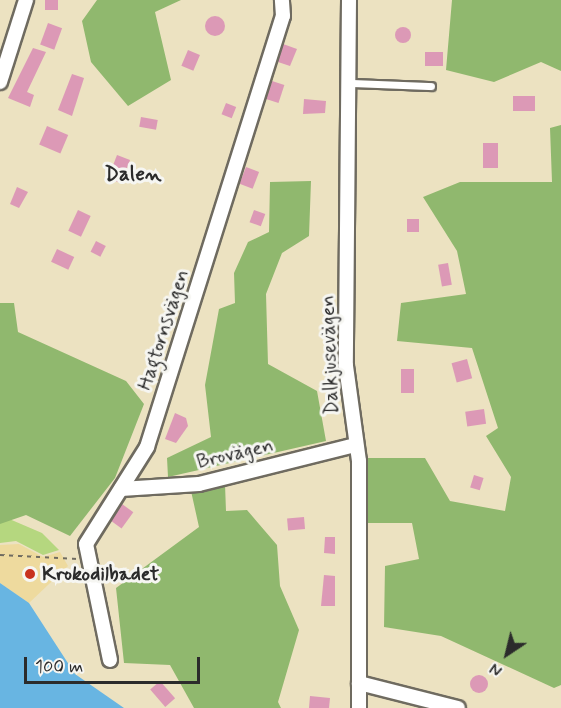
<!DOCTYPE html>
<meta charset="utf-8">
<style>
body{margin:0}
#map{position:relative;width:561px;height:708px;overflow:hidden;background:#ece2c1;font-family:Mynerve,sans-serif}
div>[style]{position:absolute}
.green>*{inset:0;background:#b5d77f}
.forest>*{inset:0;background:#90b86e}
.sand>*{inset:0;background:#eeda9e}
.water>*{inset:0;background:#68b5e2}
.building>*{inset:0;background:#dc99b6;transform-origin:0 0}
.round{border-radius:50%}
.path>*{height:2px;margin-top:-1px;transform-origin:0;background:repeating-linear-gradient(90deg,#6f6b60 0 4.5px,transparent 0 9px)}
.roads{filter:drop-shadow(2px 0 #6f6b60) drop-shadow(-2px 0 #6f6b60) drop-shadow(0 2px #6f6b60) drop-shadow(0 -2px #6f6b60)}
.service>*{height:7px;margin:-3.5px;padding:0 3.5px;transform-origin:3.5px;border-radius:3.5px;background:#fff}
.minor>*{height:14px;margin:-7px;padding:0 7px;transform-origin:7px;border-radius:7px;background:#fff}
.dots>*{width:16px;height:16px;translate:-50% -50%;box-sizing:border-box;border:3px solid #f6f6f2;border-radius:50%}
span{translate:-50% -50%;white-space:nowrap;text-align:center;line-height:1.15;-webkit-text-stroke:6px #f6f6f2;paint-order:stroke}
.street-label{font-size:20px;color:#2b2b2b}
.poi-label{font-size:20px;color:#2b2b2b;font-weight:700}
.left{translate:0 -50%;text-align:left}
.neighbourhood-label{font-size:21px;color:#2b2b2b;font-weight:700}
.north{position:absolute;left:477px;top:624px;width:60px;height:60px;-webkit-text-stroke:4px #f6f6f2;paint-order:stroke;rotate:215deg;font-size:16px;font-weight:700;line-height:24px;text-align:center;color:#2b2b2b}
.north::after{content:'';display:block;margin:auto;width:21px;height:27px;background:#2b2b2b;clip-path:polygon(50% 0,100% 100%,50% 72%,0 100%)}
.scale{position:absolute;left:24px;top:657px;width:176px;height:27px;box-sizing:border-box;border:3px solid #2b2b2b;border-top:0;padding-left:8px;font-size:18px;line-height:21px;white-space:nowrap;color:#2b2b2b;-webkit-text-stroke:4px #f6f6f2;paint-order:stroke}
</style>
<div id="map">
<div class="green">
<i style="clip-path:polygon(0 515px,42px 533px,59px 550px,43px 555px,16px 541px,0 543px)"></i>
</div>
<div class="forest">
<i style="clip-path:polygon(97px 0,181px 0,155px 12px,171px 80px,128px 106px,91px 62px,82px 21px)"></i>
<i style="clip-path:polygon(452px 0,561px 0,561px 71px,541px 62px,494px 82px,446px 70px)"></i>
<i style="clip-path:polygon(561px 125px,561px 685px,554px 688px,441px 636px,384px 627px,385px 566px,419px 559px,412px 523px,368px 523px,365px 458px,425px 458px,450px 501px,505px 511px,511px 477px,486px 436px,498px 428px,472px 348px,397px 341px,401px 303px,466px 294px,457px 251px,423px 197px,460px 182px,552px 182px,550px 128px)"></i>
<i style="clip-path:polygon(311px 181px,309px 236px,282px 253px,266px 294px,268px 364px,317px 391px,326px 441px,168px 477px,167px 458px,211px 437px,205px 385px,219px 309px,235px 303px,234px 273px,248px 242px,269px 232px,270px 182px)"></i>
<i style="clip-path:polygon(0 303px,14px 303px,18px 332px,126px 381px,144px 404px,115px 478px,70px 536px,26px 515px,0 524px)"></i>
<i style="clip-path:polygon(225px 484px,226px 511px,247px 510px,277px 545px,280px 586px,299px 630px,278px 702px,281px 708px,194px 708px,170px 665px,124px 663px,116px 588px,199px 527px,191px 491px)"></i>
</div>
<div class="sand">
<i style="clip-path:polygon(19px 544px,43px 557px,60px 552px,68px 566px,29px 603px,0 583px,0 545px)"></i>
</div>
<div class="water">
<i style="clip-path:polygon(0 583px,29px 603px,75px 674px,124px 708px,0 708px)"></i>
</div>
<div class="building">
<i style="left:45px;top:0;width:13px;height:10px"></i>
<i class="round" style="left:205px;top:16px;width:20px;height:20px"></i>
<i style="left:48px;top:23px;width:15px;height:23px;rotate:20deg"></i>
<i class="round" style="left:395px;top:27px;width:16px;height:16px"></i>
<i style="clip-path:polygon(283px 44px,297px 49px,290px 66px,278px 62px)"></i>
<i style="clip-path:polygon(33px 48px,46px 52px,27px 92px,34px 95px,30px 107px,8px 98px)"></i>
<i style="left:188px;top:50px;width:13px;height:17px;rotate:23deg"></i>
<i style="left:425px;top:52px;width:18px;height:14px"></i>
<i style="clip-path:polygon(72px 74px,84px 78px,72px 116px,58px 110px)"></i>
<i style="left:272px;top:81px;width:13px;height:19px;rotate:18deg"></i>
<i style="left:513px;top:96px;width:22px;height:15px"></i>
<i style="clip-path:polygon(304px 99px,326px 101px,325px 113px,303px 114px)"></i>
<i style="left:226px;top:103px;width:11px;height:12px;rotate:22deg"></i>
<i style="left:141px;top:117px;width:17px;height:10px;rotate:10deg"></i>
<i style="left:47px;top:126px;width:23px;height:20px;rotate:23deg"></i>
<i style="left:483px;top:143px;width:15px;height:25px"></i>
<i style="left:117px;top:155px;width:14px;height:25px;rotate:21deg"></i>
<i style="left:246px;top:167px;width:14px;height:18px;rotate:21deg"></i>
<i style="clip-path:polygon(17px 187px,28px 192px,19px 208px,10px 204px)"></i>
<i style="left:78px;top:210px;width:14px;height:23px;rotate:25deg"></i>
<i style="left:254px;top:210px;width:12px;height:13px;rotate:20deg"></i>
<i style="left:407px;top:219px;width:12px;height:13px"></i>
<i style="left:96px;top:241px;width:11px;height:12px;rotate:27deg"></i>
<i style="left:57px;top:249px;width:19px;height:14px;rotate:25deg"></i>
<i style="left:448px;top:263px;width:22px;height:10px;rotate:80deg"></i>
<i style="left:467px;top:359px;width:20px;height:16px;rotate:75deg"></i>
<i style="left:401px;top:369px;width:13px;height:24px"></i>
<i style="left:484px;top:409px;width:15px;height:19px;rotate:82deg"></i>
<i style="clip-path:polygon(175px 413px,186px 418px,188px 426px,176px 443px,165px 439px)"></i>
<i style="left:474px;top:475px;width:10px;height:13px;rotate:17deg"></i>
<i style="left:122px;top:504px;width:14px;height:20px;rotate:36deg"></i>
<i style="left:304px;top:517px;width:12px;height:17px;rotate:85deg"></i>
<i style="clip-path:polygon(325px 537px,335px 537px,335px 554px,324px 553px)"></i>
<i style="clip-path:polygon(324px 575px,335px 576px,335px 606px,321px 606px)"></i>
<i class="round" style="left:470px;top:675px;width:18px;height:18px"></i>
<i style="left:160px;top:681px;width:23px;height:13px;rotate:49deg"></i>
<i style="clip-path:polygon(310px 696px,330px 698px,329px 708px,309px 708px)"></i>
</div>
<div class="path">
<i style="left:0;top:555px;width:78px;rotate:2.9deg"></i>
</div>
<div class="roads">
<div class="service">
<i style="left:349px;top:83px;width:82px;rotate:2.1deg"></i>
</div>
<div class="minor">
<i style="left:349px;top:0;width:366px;rotate:90.5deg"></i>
<i style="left:346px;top:366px;width:96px;rotate:82.2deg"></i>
<i style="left:359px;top:461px;width:247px;rotate:90deg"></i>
<i style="left:0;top:82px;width:86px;rotate:-72.4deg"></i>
<i style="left:121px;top:489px;width:78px;rotate:-3.7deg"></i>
<i style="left:199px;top:484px;width:162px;rotate:-14deg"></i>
<i style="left:110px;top:660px;width:118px;rotate:-101.7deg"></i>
<i style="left:86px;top:544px;width:115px;rotate:-57.8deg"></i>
<i style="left:147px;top:447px;width:452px;rotate:-72.5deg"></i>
<i style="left:283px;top:16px;width:16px;rotate:-94deg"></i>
<i style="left:359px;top:683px;width:102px;rotate:14.2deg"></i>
</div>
</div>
<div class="dots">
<i style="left:30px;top:574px;background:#c8321e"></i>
</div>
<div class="street-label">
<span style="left:164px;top:330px;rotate:-72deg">Hagtornsvägen</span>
<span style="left:330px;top:355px;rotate:-92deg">Dalkjusevägen</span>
<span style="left:235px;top:454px;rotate:-13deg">Brovägen</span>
</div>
<div class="poi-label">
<span class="left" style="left:42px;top:574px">Krokodilbadet</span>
</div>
<div class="neighbourhood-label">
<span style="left:133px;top:174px">Dalen</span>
</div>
<div class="north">N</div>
<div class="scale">100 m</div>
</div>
